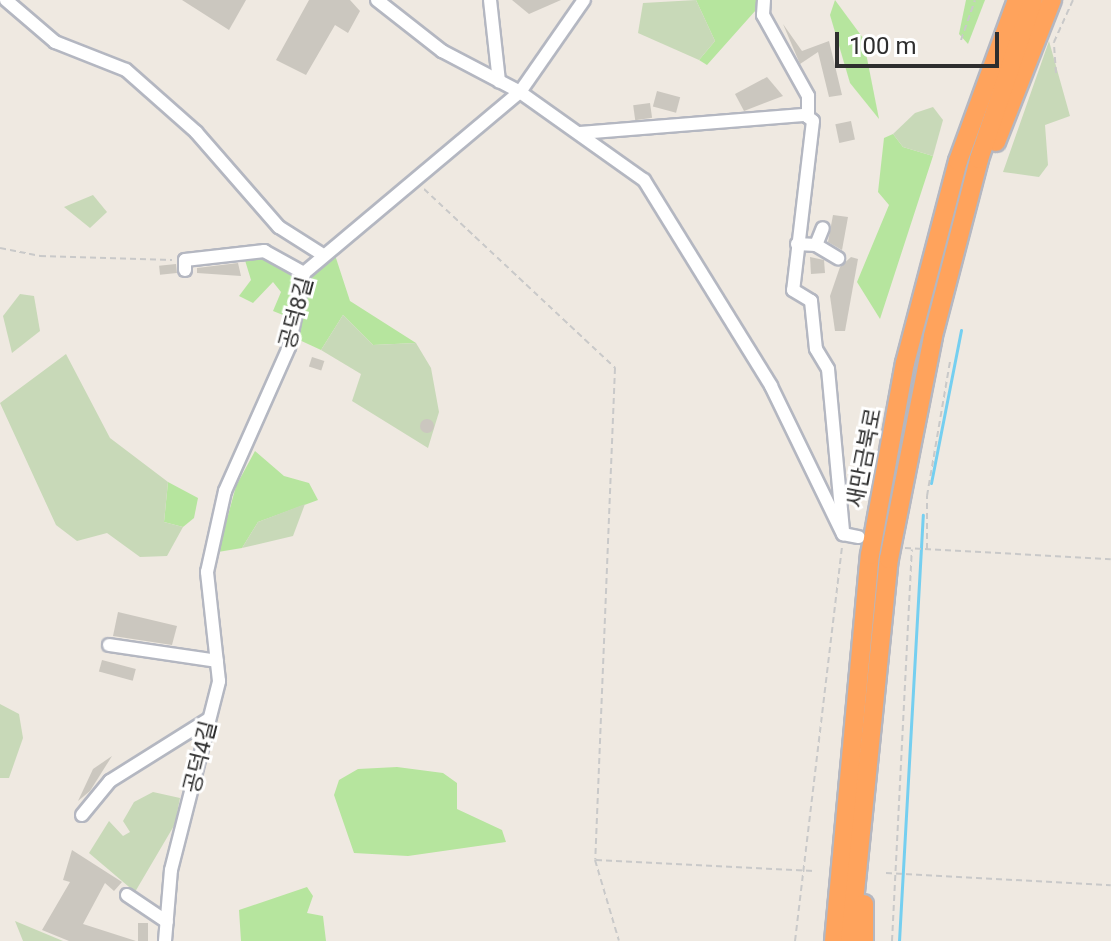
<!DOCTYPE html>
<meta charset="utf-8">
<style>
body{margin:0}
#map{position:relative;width:1111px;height:941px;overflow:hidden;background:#efe9e1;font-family:Roboto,"Noto Sans KR",sans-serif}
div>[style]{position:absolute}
.green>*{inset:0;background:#b6e59e}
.cemetery>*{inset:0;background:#c8d9b8}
.stream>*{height:3px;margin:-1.5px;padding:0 1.5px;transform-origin:1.5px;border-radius:1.5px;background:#75cff0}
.building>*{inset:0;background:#cbc7bf;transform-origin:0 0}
.round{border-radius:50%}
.path>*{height:2px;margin-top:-1px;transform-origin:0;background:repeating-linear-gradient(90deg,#c9c9c9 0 6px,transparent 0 10px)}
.roads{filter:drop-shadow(2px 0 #b4b7c1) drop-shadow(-2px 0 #b4b7c1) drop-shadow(0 2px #b4b7c1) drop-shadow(0 -2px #b4b7c1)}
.minor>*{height:12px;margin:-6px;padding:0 6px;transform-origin:6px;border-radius:6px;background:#fff}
.highway>*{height:18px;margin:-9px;padding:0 9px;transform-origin:9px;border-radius:9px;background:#ffa35c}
span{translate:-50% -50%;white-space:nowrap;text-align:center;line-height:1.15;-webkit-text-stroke:6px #fff;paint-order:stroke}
.street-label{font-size:22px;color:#2e2e2e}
.scale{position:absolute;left:835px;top:32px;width:164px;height:36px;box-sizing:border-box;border:4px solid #2e2e2e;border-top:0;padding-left:10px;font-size:24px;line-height:28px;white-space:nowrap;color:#2e2e2e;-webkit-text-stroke:6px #fff;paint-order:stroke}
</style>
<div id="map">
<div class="green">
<i style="clip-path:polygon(696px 0,765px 0,707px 65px,699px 60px,715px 41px)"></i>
<i style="clip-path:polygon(835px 0,863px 38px,879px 119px,850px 83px,830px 15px)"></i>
<i style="clip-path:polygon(966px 0,985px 0,968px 44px,959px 34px)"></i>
<i style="clip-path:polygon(893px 134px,903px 147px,933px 156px,880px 319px,857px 282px,889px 205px,878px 192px,884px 138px)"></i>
<i style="clip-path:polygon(335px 255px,350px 301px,416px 343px,373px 345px,343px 315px,321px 350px,295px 338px,309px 277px,321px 258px)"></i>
<i style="clip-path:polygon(244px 257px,266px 257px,296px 273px,288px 317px,273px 311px,281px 292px,273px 282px,253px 303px,239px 296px,251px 280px)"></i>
<i style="clip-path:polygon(255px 451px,284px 476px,309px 483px,318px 500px,258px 522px,242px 548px,218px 552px,236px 486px)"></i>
<i style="clip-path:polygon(168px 482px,198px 498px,194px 518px,183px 527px,164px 522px)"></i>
<i style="clip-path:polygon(397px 767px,443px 773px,457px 783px,457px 809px,502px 830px,506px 842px,408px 856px,354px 853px,334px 795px,339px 780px,358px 769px)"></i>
<i style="clip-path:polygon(307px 887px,313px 896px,307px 913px,323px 916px,326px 941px,241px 941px,239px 910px)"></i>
</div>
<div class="cemetery">
<i style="clip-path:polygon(696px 0,715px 41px,699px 60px,638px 33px,643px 3px)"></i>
<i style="clip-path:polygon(1049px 41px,1070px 116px,1045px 125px,1048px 165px,1039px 177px,1003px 172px)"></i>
<i style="clip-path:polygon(933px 107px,943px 120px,933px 156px,903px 147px,893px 134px,915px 113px)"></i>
<i style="clip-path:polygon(93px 195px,107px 212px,90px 228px,64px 207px)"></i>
<i style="clip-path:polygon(20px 294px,34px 296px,40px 331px,12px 353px,3px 316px)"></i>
<i style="clip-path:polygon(343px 315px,373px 345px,416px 343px,431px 368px,439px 412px,428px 448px,352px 401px,361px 374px,321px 350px)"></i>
<i style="clip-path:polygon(66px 354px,110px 438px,168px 482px,164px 522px,183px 527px,167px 556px,140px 557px,107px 533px,77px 541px,56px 525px,0 403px)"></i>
<i style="clip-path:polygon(305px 504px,293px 536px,242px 548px,258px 522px)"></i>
<i style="clip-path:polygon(0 704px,19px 714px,23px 738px,9px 778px,0 778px)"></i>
<i style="clip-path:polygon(153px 792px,180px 798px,175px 824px,135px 892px,89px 853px,109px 821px,123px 836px,130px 832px,123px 821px,134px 802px)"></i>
<i style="clip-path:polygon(15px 921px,63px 941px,23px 941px)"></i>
</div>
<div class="stream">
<i style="left:931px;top:483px;width:156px;rotate:-78.9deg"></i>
<i style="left:899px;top:941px;width:427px;rotate:-86.8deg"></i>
</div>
<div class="building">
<i style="clip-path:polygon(182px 0,246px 0,229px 30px)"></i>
<i style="clip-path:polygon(309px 0,350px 0,360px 11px,348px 33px,335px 25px,306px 75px,276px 60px)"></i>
<i style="clip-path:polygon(512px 0,561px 0,529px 14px)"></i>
<i style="clip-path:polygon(783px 24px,802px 51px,829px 41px,842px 95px,829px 97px,818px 52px,800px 64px)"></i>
<i style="clip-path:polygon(767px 77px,783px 96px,744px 111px,735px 94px)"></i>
<i style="left:657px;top:91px;width:24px;height:16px;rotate:15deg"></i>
<i style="left:650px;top:103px;width:15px;height:17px;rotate:82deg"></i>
<i style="left:851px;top:121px;width:19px;height:16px;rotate:78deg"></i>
<i style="clip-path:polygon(833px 215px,848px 217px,842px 250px,828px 242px)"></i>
<i style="clip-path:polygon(810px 257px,824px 260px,825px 273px,811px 274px)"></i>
<i style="clip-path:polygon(851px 257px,858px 259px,845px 331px,835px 331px,830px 296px,840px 267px)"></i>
<i style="clip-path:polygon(238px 263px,241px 276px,197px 273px,197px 268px)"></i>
<i style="left:176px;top:264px;width:9px;height:17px;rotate:84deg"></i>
<i style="left:312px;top:357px;width:13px;height:10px;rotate:18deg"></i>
<i class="round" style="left:420px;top:419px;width:14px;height:14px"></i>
<i style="clip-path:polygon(118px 612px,177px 626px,172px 645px,113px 636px)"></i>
<i style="left:102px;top:660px;width:35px;height:12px;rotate:15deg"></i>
<i style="clip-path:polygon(112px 756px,90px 791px,78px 801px,93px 769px)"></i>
<i style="clip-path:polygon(72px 850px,122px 882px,114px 891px,105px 883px,83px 924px,136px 941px,69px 941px,42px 930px,70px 882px,63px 880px)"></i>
<i style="left:138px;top:923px;width:10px;height:18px"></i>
</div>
<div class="path">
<i style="left:961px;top:40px;width:42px;rotate:-70.7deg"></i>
<i style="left:1056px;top:73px;width:31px;rotate:-94deg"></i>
<i style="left:1054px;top:42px;width:46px;rotate:-65.7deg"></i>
<i style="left:424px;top:189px;width:262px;rotate:43.1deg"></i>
<i style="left:615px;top:368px;width:492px;rotate:92.3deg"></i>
<i style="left:595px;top:860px;width:84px;rotate:73.5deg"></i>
<i style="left:0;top:248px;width:41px;rotate:11.3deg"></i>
<i style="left:40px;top:256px;width:132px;rotate:1.7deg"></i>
<i style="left:905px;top:548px;width:206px;rotate:3.1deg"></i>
<i style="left:927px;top:549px;width:53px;rotate:-90deg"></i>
<i style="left:927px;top:496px;width:137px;rotate:-80.3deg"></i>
<i style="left:596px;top:860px;width:219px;rotate:2.9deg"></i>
<i style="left:886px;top:873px;width:225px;rotate:3.1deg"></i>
<i style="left:795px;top:941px;width:399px;rotate:-83.2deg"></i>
<i style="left:892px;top:941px;width:392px;rotate:-87.1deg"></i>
</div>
<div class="roads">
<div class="minor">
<i style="left:6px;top:0;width:65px;rotate:40.6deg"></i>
<i style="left:55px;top:42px;width:76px;rotate:21.5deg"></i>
<i style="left:126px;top:70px;width:94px;rotate:41.5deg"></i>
<i style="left:196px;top:132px;width:126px;rotate:48.9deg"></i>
<i style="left:279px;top:227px;width:49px;rotate:32.4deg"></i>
<i style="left:377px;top:0;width:83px;rotate:38.1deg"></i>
<i style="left:442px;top:51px;width:88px;rotate:27.7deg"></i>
<i style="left:520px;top:92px;width:152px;rotate:35.4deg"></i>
<i style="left:644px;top:180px;width:242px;rotate:58.3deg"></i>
<i style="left:771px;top:386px;width:165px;rotate:64.1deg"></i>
<i style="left:843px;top:534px;width:16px;rotate:11deg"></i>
<i style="left:490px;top:0;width:82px;rotate:83.7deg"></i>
<i style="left:764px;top:0;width:15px;rotate:94deg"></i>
<i style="left:763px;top:15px;width:93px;rotate:60.9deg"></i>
<i style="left:808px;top:96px;width:21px;rotate:90deg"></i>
<i style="left:580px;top:133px;width:227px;rotate:-4.6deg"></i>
<i style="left:806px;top:115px;width:9px;rotate:41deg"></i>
<i style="left:813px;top:121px;width:170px;rotate:96.7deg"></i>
<i style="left:793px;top:290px;width:21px;rotate:31deg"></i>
<i style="left:811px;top:301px;width:48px;rotate:84.1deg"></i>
<i style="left:816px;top:349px;width:23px;rotate:59deg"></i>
<i style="left:828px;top:369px;width:163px;rotate:84.7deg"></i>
<i style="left:797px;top:244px;width:19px;rotate:3deg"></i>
<i style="left:816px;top:245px;width:18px;rotate:-68deg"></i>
<i style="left:816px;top:245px;width:26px;rotate:31deg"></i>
<i style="left:185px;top:270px;width:10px;rotate:-90deg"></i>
<i style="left:185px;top:260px;width:80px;rotate:-6.5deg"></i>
<i style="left:264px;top:251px;width:46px;rotate:28.8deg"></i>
<i style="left:109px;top:645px;width:109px;rotate:8.4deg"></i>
<i style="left:82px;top:815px;width:44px;rotate:-50.5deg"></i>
<i style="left:110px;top:781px;width:117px;rotate:-32.1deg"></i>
<i style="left:127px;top:895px;width:48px;rotate:34deg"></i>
<i style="left:165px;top:941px;width:71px;rotate:-85.2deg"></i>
<i style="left:171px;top:870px;width:195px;rotate:-75.7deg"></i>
<i style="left:219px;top:681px;width:110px;rotate:-96.3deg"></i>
<i style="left:207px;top:572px;width:83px;rotate:-77.5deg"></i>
<i style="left:225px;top:491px;width:158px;rotate:-66deg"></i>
<i style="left:289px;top:347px;width:76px;rotate:-78.5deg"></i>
<i style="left:304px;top:273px;width:282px;rotate:-40deg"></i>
<i style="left:520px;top:92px;width:112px;rotate:-55.2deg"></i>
</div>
<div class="highway">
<i style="left:996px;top:142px;width:153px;rotate:-68.5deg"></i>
<i style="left:834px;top:941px;width:388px;rotate:-84.7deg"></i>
<i style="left:870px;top:555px;width:195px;rotate:-79.7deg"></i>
<i style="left:905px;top:363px;width:209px;rotate:-75.3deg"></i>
<i style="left:958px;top:161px;width:171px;rotate:-69.9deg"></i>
<i style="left:850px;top:941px;width:384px;rotate:-84.2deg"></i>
<i style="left:889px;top:559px;width:227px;rotate:-78.8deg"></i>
<i style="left:933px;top:336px;width:183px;rotate:-75.4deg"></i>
<i style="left:979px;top:159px;width:168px;rotate:-71.2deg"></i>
<i style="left:864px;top:941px;width:37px;rotate:-90deg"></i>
</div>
</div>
<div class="street-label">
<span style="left:296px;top:313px;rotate:-75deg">공덕8길</span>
<span style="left:864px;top:458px;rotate:-79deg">새만금북로</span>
<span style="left:200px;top:757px;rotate:-76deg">공덕4길</span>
</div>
<div class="scale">100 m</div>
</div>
